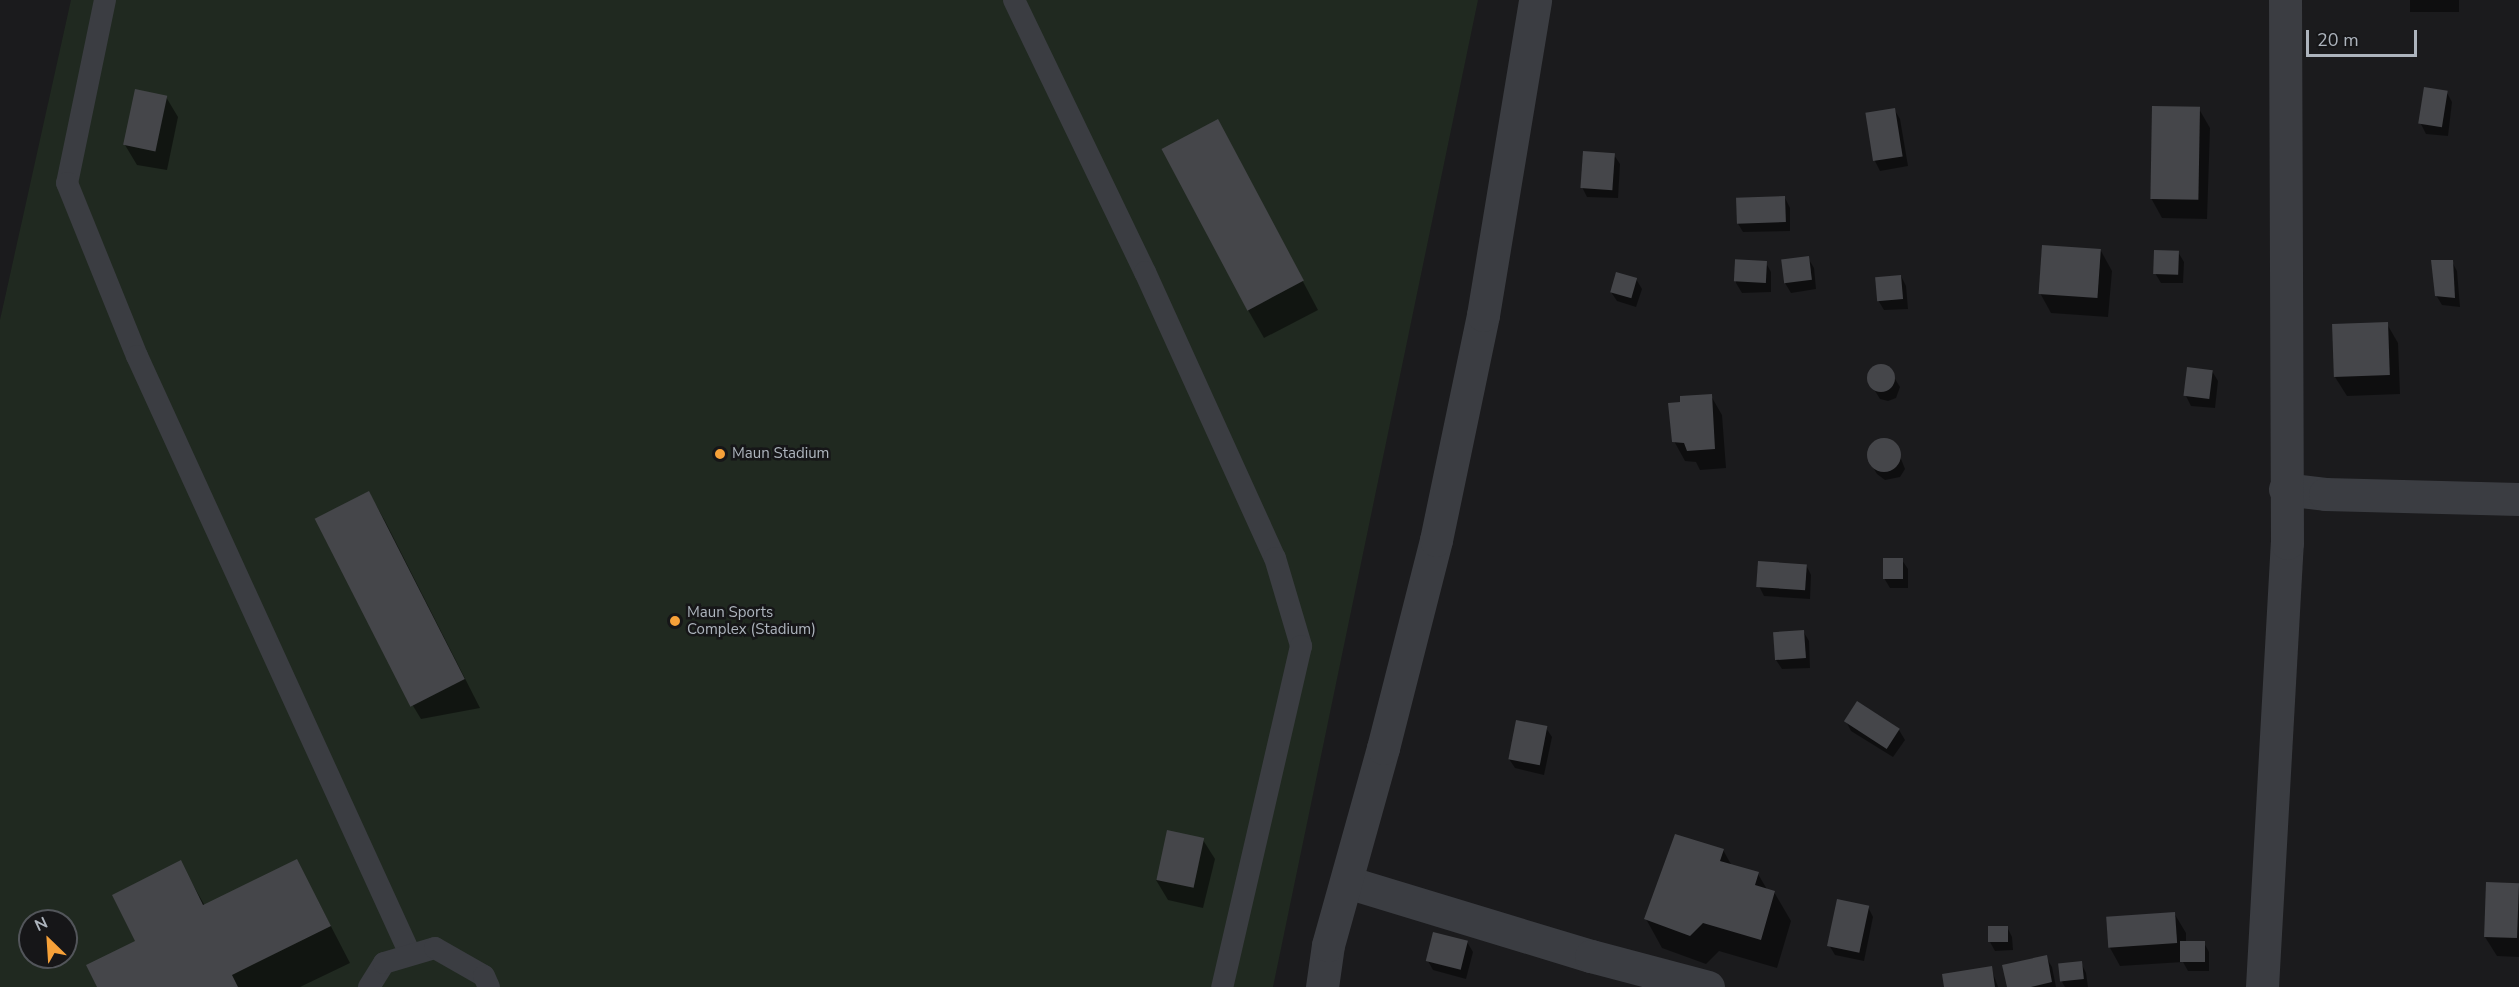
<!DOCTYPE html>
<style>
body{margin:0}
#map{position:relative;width:2519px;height:987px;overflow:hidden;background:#1b1b1d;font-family:"Nunito Sans",sans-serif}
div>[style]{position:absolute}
.green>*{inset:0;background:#202920}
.shadow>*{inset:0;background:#0007;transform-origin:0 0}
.building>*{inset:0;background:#45464a;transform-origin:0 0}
.round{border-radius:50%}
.lane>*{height:22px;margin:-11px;padding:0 11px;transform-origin:11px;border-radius:11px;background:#3b3d42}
.street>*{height:33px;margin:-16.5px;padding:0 16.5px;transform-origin:16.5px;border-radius:16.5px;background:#3b3d42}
.dots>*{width:16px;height:16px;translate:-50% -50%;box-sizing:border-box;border:3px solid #161618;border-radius:50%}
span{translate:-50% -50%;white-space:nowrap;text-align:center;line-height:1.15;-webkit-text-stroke:5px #161618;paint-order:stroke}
.poi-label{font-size:15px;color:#adb4bd}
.left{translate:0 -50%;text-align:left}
.north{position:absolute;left:18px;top:909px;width:60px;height:60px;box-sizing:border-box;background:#161618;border:2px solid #52555a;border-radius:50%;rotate:335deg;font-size:16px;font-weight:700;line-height:24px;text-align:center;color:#adb4bd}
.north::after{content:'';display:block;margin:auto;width:21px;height:27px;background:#f6a139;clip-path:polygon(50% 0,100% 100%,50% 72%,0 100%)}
.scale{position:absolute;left:2306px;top:30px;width:111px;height:27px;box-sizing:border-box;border:3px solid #adb4bd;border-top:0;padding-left:8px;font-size:18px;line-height:21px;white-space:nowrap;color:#adb4bd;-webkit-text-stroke:4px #161618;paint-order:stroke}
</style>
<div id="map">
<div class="green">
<i style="clip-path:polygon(evenodd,71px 0,1478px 0,1273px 987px,0 987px,0 320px,71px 0,30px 921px,66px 921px,66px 957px,30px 957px,30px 921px)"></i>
</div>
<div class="shadow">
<i style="left:2410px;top:0;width:49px;height:12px"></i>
<i style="clip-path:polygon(2447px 93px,2452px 102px,2448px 136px,2426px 134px,2421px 124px)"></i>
<i style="clip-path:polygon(166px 97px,178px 117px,167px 170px,137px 165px,125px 145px)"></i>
<i style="clip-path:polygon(1894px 109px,1900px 119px,1908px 166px,1880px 171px,1875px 161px)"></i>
<i style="clip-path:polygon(2199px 109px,2210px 128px,2207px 219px,2162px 218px,2151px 198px)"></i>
<i style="clip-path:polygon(1218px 121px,1318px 310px,1264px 338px,1248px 310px)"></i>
<i style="clip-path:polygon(1614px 155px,1620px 164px,1618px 198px,1587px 197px,1582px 187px)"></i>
<i style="clip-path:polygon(1785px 198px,1790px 208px,1790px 231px,1743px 232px,1737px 222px)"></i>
<i style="clip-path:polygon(2101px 251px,2112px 271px,2108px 317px,2051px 313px,2040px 293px)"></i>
<i style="clip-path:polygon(2178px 252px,2184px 262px,2183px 283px,2161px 283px,2155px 273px)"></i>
<i style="clip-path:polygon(1808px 258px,1814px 268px,1816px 289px,1791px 293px,1785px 283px)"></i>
<i style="clip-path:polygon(2452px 262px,2457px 271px,2460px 307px,2442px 305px,2436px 295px)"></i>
<i style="clip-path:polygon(1736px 263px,1766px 263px,1771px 272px,1771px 292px,1742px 293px,1736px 283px)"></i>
<i style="clip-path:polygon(1901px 276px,1906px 286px,1908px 309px,1884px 310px,1878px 300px)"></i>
<i style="clip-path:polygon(1636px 279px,1642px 289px,1636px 307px,1617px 301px,1611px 292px)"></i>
<i style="clip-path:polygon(2387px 324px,2398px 343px,2400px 394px,2347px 396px,2335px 377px)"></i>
<i style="clip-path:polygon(1879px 365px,1887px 366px,1900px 387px,1896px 398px,1888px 401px,1880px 399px,1869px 381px,1870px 373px)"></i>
<i style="clip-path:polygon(2212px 371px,2218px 381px,2215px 408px,2191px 406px,2186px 396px)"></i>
<i style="clip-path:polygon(1711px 396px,1722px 415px,1726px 468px,1700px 470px,1696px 462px,1685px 461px,1674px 441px)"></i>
<i style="clip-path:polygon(1886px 439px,1895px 444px,1905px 469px,1900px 477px,1885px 480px,1877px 474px,1871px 464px,1869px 449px,1876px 441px)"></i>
<i style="clip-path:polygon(369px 493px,385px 521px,480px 708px,421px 719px,404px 691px)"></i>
<i style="clip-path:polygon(1902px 560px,1908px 569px,1908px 588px,1890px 588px,1884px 578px)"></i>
<i style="clip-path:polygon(1806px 565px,1811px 575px,1810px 599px,1764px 596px,1759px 586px)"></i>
<i style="clip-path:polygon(1803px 631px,1809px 641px,1810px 668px,1782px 669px,1776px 660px)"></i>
<i style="clip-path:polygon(1846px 721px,1899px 730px,1905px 740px,1893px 757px,1851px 731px)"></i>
<i style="clip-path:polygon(1546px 728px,1552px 737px,1544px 775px,1515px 768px,1509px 759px)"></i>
<i style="clip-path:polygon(1203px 840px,1215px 859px,1203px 908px,1168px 900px,1156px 880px)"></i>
<i style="clip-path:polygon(1723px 850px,1732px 866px,1758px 874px,1768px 891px,1774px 892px,1791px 921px,1777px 968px,1719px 951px,1706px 964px,1662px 948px,1646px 919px)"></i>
<i style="clip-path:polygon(297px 861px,350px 963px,300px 987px,99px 987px,137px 942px,180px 862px,205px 906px)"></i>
<i style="clip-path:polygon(2519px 885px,2519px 957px,2497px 956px,2485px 937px)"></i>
<i style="clip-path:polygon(1868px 907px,1873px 917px,1864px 961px,1835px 955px,1829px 945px)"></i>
<i style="clip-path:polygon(2174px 913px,2186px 933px,2186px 943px,2204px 943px,2209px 952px,2209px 971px,2188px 971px,2183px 962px,2120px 966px,2109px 946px)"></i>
<i style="clip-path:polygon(2007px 927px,2012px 937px,2013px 950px,1995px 951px,1990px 942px)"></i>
<i style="clip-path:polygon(1467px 942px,1473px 952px,1466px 979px,1433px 970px,1428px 961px)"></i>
<i style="clip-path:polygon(2046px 957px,2052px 967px,2056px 987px,2008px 987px)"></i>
<i style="clip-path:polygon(2081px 963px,2086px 973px,2088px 987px,2065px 987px,2062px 982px)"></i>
<i style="clip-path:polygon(1991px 968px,1998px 987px,1946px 987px)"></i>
</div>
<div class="building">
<i style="left:2424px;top:87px;width:24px;height:37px;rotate:9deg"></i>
<i style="left:135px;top:89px;width:33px;height:57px;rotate:12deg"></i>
<i style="left:2152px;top:106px;width:48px;height:93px;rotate:1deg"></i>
<i style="left:1895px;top:108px;width:49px;height:30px;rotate:81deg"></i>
<i style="left:1218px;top:119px;width:183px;height:64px;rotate:62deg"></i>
<i style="left:1583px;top:151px;width:32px;height:37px;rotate:4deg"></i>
<i style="left:1785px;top:196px;width:26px;height:49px;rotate:88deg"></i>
<i style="left:2042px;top:245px;width:59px;height:49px;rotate:4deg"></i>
<i style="left:2154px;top:250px;width:25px;height:24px;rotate:2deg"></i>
<i style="left:1809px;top:256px;width:24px;height:28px;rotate:83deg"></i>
<i style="clip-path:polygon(2431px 260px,2453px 260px,2455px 298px,2435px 296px)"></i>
<i style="left:1767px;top:261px;width:22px;height:32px;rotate:93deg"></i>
<i style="left:1616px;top:272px;width:22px;height:21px;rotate:16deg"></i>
<i style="left:1901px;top:275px;width:24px;height:26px;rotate:85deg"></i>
<i style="left:2388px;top:322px;width:53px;height:56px;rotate:88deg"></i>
<i class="round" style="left:1867px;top:364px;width:28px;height:28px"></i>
<i style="left:2187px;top:367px;width:26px;height:29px;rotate:7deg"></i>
<i style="clip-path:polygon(1712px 394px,1715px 449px,1687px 451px,1684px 443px,1672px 442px,1668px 403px,1680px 402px,1680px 396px)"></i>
<i class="round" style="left:1867px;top:438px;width:34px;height:34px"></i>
<i style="left:369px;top:491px;width:211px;height:61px;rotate:63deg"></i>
<i style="left:1883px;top:558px;width:20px;height:21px"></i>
<i style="left:1758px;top:561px;width:49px;height:26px;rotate:4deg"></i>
<i style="left:1804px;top:630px;width:28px;height:31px;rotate:86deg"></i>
<i style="left:1857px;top:701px;width:51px;height:24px;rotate:33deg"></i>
<i style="left:1516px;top:720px;width:32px;height:40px;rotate:11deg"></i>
<i style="left:1167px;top:830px;width:38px;height:51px;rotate:12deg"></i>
<i style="clip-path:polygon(1675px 834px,1724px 849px,1720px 861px,1759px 872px,1755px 885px,1775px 891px,1761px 940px,1703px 923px,1690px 936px,1644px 919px)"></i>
<i style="clip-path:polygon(297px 859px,331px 926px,232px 975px,238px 987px,97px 987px,86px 965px,135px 941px,112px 895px,181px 860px,203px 905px)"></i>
<i style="left:2486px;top:882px;width:33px;height:55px;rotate:2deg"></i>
<i style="left:1837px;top:899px;width:33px;height:48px;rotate:12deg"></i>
<i style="left:2175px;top:912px;width:31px;height:69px;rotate:86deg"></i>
<i style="left:1988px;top:926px;width:20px;height:16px"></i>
<i style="left:1433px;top:932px;width:36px;height:30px;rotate:14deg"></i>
<i style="left:2180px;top:941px;width:25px;height:21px"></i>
<i style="clip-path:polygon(2047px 955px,2052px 982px,2031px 987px,2007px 987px,2002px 965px)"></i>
<i style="left:2082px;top:961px;width:18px;height:24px;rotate:84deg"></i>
<i style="clip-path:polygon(1992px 966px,1995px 987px,1944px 987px,1942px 974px)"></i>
</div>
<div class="lane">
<i style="left:105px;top:0;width:187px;rotate:101.7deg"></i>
<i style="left:67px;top:183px;width:187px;rotate:68deg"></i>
<i style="left:137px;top:356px;width:657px;rotate:65.46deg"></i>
<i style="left:1014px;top:0;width:302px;rotate:64.3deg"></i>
<i style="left:1145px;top:272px;width:314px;rotate:65.6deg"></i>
<i style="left:1275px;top:558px;width:92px;rotate:73.5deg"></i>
<i style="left:1301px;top:646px;width:350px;rotate:103deg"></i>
<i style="left:369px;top:987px;width:28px;rotate:-58deg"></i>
<i style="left:384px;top:963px;width:53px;rotate:-16.4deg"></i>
<i style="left:435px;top:948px;width:56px;rotate:29.7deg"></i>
<i style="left:484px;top:976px;width:12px;rotate:66deg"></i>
</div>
<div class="street">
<i style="left:2285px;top:489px;width:40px;rotate:7.1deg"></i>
<i style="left:2325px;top:494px;width:194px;rotate:1.5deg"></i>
<i style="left:1347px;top:882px;width:255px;rotate:16.9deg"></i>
<i style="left:1591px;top:956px;width:121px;rotate:14.8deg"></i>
<i style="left:1322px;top:987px;width:42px;rotate:-81.9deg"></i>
<i style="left:1328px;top:945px;width:205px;rotate:-74.4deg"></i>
<i style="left:1383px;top:748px;width:215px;rotate:-75.7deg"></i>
<i style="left:1436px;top:540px;width:230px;rotate:-78.2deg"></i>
<i style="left:1483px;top:315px;width:319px;rotate:-80.6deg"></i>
<i style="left:2262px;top:987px;width:445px;rotate:-86.8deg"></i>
<i style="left:2287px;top:543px;width:543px;rotate:-90.21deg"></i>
</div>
<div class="dots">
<i style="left:720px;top:454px;background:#f6a139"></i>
<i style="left:675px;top:621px;background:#f6a139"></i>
</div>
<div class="poi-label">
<span class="left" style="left:732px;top:454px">Maun Stadium</span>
<span class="left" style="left:687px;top:621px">Maun Sports<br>Complex (Stadium)</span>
</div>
<div class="north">N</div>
<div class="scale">20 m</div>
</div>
